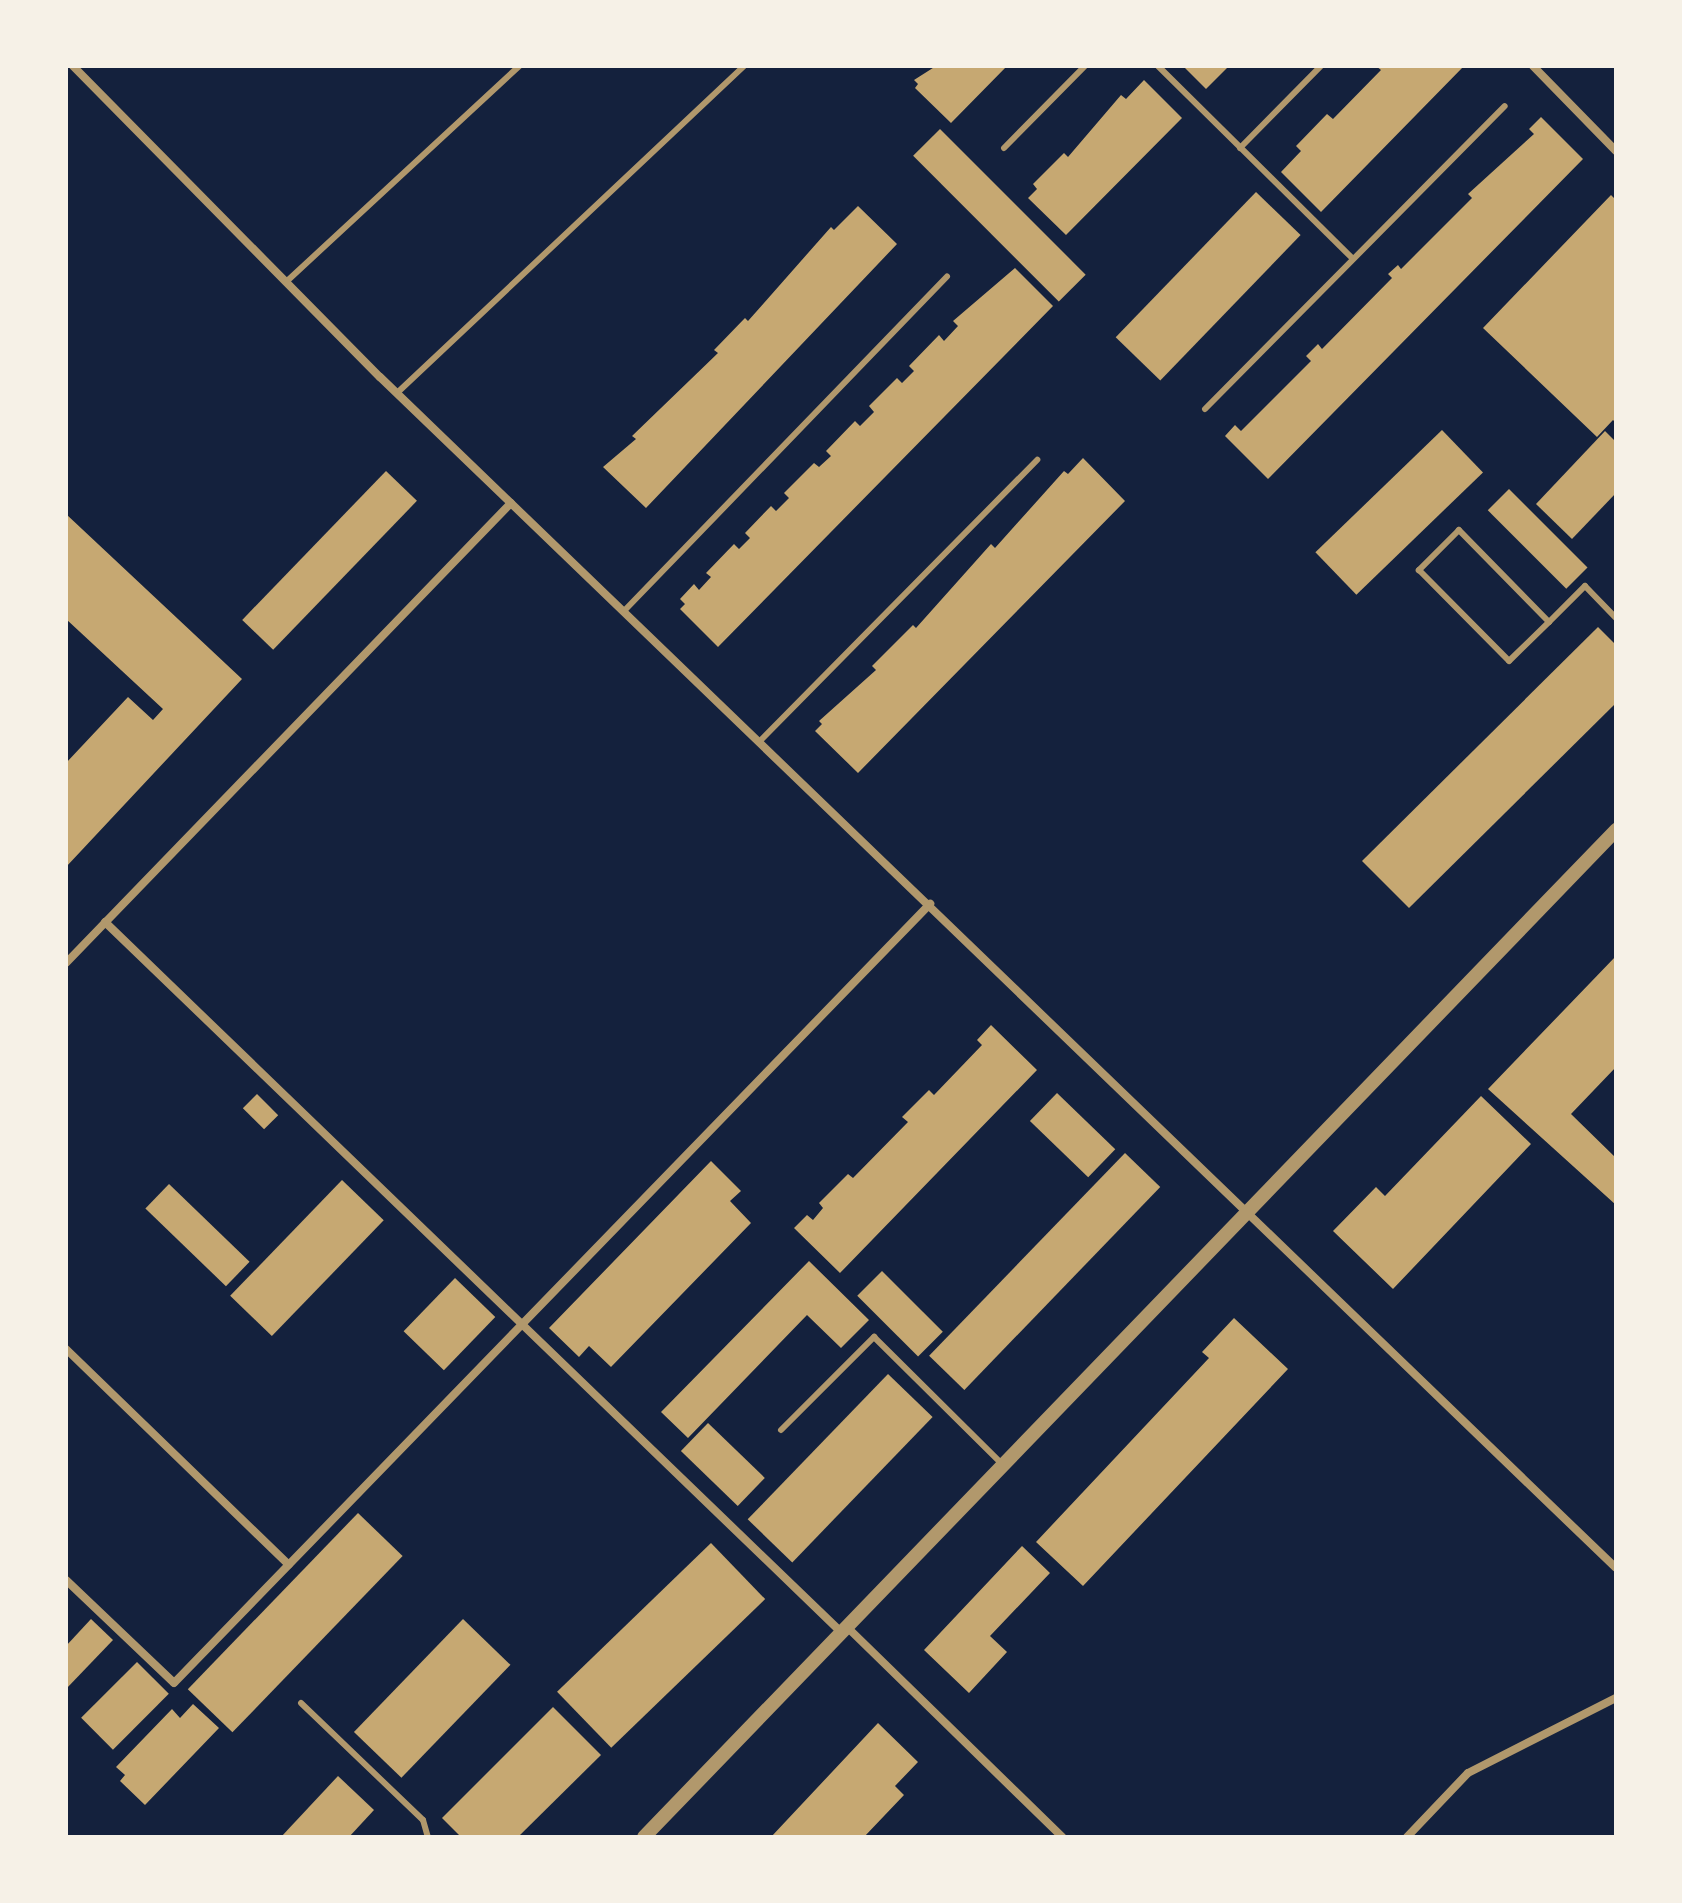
<!DOCTYPE html>
<style>
body{margin:0}
#map{position:relative;width:1682px;height:1903px;overflow:hidden;background:#14213d;font-family:"PT Sans",sans-serif}
div>[style]{position:absolute}
.building>*{inset:0;background:#c6a872;transform-origin:0 0}
.service>*{height:6px;margin:-3px;padding:0 3px;transform-origin:3px;border-radius:3px;background:#b1986c}
.minor>*{height:8px;margin:-4px;padding:0 4px;transform-origin:4px;border-radius:4px;background:#b1986c}
.tertiary>*{height:14px;margin:-7px;padding:0 7px;transform-origin:7px;border-radius:7px;background:#b1986c}
span{translate:-50% -50%;white-space:nowrap;text-align:center;line-height:1.15;-webkit-text-stroke:6px #f6f1e7;paint-order:stroke}
.frame{position:absolute;inset:0;border:68px solid #f6f1e7;pointer-events:none}
</style>
<div id="map">
<div class="building">
<i style="clip-path:polygon(936px 66px,1007px 66px,951px 123px,915px 88px,918px 84px,914px 80px)"></i>
<i style="clip-path:polygon(1183px 66px,1229px 66px,1206px 89px)"></i>
<i style="clip-path:polygon(1376px 66px,1464px 66px,1321px 212px,1281px 172px,1301px 151px,1296px 146px,1327px 114px,1333px 119px,1381px 70px)"></i>
<i style="clip-path:polygon(1144px 80px,1182px 118px,1066px 235px,1028px 198px,1037px 189px,1033px 184px,1064px 153px,1068px 157px,1121px 95px,1126px 99px)"></i>
<i style="clip-path:polygon(1541px 117px,1583px 159px,1268px 479px,1225px 436px,1235px 425px,1241px 431px,1311px 361px,1306px 356px,1318px 344px,1322px 349px,1392px 278px,1388px 274px,1398px 265px,1401px 269px,1472px 198px,1468px 194px,1534px 134px,1529px 129px)"></i>
<i style="left:940px;top:129px;width:206px;height:38px;rotate:45deg"></i>
<i style="left:1256px;top:192px;width:62px;height:202px;rotate:44deg"></i>
<i style="clip-path:polygon(1611px 195px,1616px 200px,1616px 423px,1613px 420px,1597px 437px,1483px 328px)"></i>
<i style="clip-path:polygon(858px 206px,897px 244px,646px 508px,603px 467px,636px 439px,632px 436px,718px 353px,714px 350px,745px 318px,748px 321px,831px 227px,834px 230px)"></i>
<i style="clip-path:polygon(1015px 268px,1053px 306px,718px 647px,680px 609px,685px 604px,680px 599px,694px 584px,699px 590px,711px 577px,706px 573px,734px 544px,739px 549px,750px 538px,745px 533px,771px 506px,776px 511px,789px 498px,784px 493px,814px 463px,819px 467px,831px 456px,826px 451px,855px 421px,860px 426px,874px 412px,869px 406px,897px 378px,902px 383px,914px 371px,909px 366px,939px 335px,944px 341px,958px 326px,953px 321px)"></i>
<i style="left:1442px;top:430px;width:59px;height:176px;rotate:46deg"></i>
<i style="clip-path:polygon(1605px 431px,1616px 442px,1616px 493px,1572px 539px,1536px 504px)"></i>
<i style="clip-path:polygon(1083px 458px,1125px 501px,858px 773px,815px 731px,822px 724px,819px 721px,876px 670px,872px 666px,913px 625px,916px 628px,991px 544px,995px 548px,1064px 471px,1068px 474px)"></i>
<i style="left:386px;top:471px;width:43px;height:207px;rotate:44deg"></i>
<i style="left:1509px;top:489px;width:111px;height:30px;rotate:45deg"></i>
<i style="clip-path:polygon(66px 514px,242px 679px,66px 867px,66px 763px,128px 697px,153px 720px,163px 709px,66px 619px)"></i>
<i style="clip-path:polygon(1598px 627px,1616px 645px,1616px 703px,1409px 908px,1362px 861px)"></i>
<i style="clip-path:polygon(1616px 956px,1616px 1067px,1571px 1114px,1616px 1158px,1616px 1205px,1488px 1089px)"></i>
<i style="clip-path:polygon(991px 1025px,1037px 1070px,840px 1273px,794px 1228px,807px 1215px,813px 1220px,823px 1208px,819px 1203px,848px 1174px,853px 1178px,908px 1122px,902px 1117px,929px 1090px,934px 1095px,982px 1045px,977px 1040px)"></i>
<i style="left:1057px;top:1093px;width:81px;height:39px;rotate:44deg"></i>
<i style="left:257px;top:1094px;width:30px;height:20px;rotate:45deg"></i>
<i style="clip-path:polygon(1481px 1096px,1531px 1144px,1393px 1289px,1333px 1231px,1376px 1187px,1385px 1196px)"></i>
<i style="left:1125px;top:1153px;width:49px;height:282px;rotate:44deg"></i>
<i style="clip-path:polygon(711px 1161px,741px 1191px,730px 1201px,751px 1223px,611px 1367px,589px 1346px,579px 1357px,549px 1328px)"></i>
<i style="left:342px;top:1180px;width:58px;height:161px;rotate:44deg"></i>
<i style="left:169px;top:1184px;width:112px;height:34px;rotate:44deg"></i>
<i style="clip-path:polygon(809px 1261px,869px 1320px,841px 1348px,807px 1315px,688px 1438px,661px 1412px)"></i>
<i style="left:882px;top:1271px;width:86px;height:35px;rotate:45deg"></i>
<i style="left:455px;top:1278px;width:56px;height:74px;rotate:44deg"></i>
<i style="clip-path:polygon(1234px 1318px,1288px 1369px,1083px 1586px,1036px 1542px,1209px 1358px,1202px 1352px)"></i>
<i style="left:888px;top:1374px;width:62px;height:202px;rotate:44deg"></i>
<i style="left:708px;top:1423px;width:79px;height:39px;rotate:44deg"></i>
<i style="left:358px;top:1513px;width:62px;height:245px;rotate:44deg"></i>
<i style="left:711px;top:1543px;width:78px;height:214px;rotate:46deg"></i>
<i style="clip-path:polygon(1022px 1546px,1050px 1573px,990px 1636px,1007px 1652px,969px 1693px,924px 1650px)"></i>
<i style="clip-path:polygon(91px 1619px,113px 1640px,66px 1689px,66px 1646px)"></i>
<i style="left:463px;top:1619px;width:66px;height:157px;rotate:44deg"></i>
<i style="left:137px;top:1662px;width:45px;height:79px;rotate:45deg"></i>
<i style="clip-path:polygon(193px 1704px,219px 1728px,145px 1805px,120px 1781px,125px 1775px,116px 1767px,172px 1709px,180px 1718px)"></i>
<i style="clip-path:polygon(553px 1707px,601px 1755px,518px 1837px,461px 1837px,442px 1818px)"></i>
<i style="clip-path:polygon(878px 1723px,918px 1762px,895px 1786px,904px 1795px,864px 1837px,771px 1837px)"></i>
<i style="clip-path:polygon(338px 1776px,374px 1810px,349px 1837px,281px 1837px)"></i>
</div>
<div class="service">
<i style="left:1158px;top:66px;width:274px;rotate:44.7deg"></i>
<i style="left:1004px;top:148px;width:115px;rotate:-45.4deg"></i>
<i style="left:1240px;top:148px;width:115px;rotate:-45.4deg"></i>
<i style="left:286px;top:282px;width:318px;rotate:-42.8deg"></i>
<i style="left:397px;top:393px;width:477px;rotate:-43.3deg"></i>
<i style="left:1205px;top:409px;width:426px;rotate:-45.3deg"></i>
<i style="left:624px;top:611px;width:465px;rotate:-46deg"></i>
<i style="left:1549px;top:622px;width:129px;rotate:-134.4deg"></i>
<i style="left:1459px;top:530px;width:57px;rotate:135deg"></i>
<i style="left:1419px;top:570px;width:128px;rotate:45.3deg"></i>
<i style="left:1509px;top:661px;width:56px;rotate:-44.3deg"></i>
<i style="left:1549px;top:622px;width:51px;rotate:-45deg"></i>
<i style="left:1585px;top:586px;width:45px;rotate:45.9deg"></i>
<i style="left:760px;top:741px;width:395px;rotate:-45.4deg"></i>
<i style="left:781px;top:1430px;width:132px;rotate:-45deg"></i>
<i style="left:874px;top:1337px;width:182px;rotate:44.8deg"></i>
<i style="left:301px;top:1703px;width:169px;rotate:43.8deg"></i>
<i style="left:423px;top:1820px;width:18px;rotate:74deg"></i>
</div>
<div class="minor">
<i style="left:73px;top:66px;width:437px;rotate:45.4deg"></i>
<i style="left:380px;top:377px;width:1716px;rotate:43.94deg"></i>
<i style="left:1533px;top:66px;width:119px;rotate:45.7deg"></i>
<i style="left:105px;top:922px;width:1023px;rotate:43.97deg"></i>
<i style="left:66px;top:963px;width:640px;rotate:-45.95deg"></i>
<i style="left:66px;top:1349px;width:310px;rotate:44.1deg"></i>
<i style="left:66px;top:1580px;width:149px;rotate:43.6deg"></i>
<i style="left:174px;top:1683px;width:1086px;rotate:-45.86deg"></i>
<i style="left:847px;top:1627px;width:301px;rotate:44.3deg"></i>
<i style="left:1407px;top:1837px;width:88px;rotate:-46.4deg"></i>
<i style="left:1468px;top:1773px;width:166px;rotate:-26.9deg"></i>
</div>
<div class="tertiary">
<i style="left:644px;top:1837px;width:1400px;rotate:-46.01deg"></i>
</div>
<div class="frame"></div>
</div>
